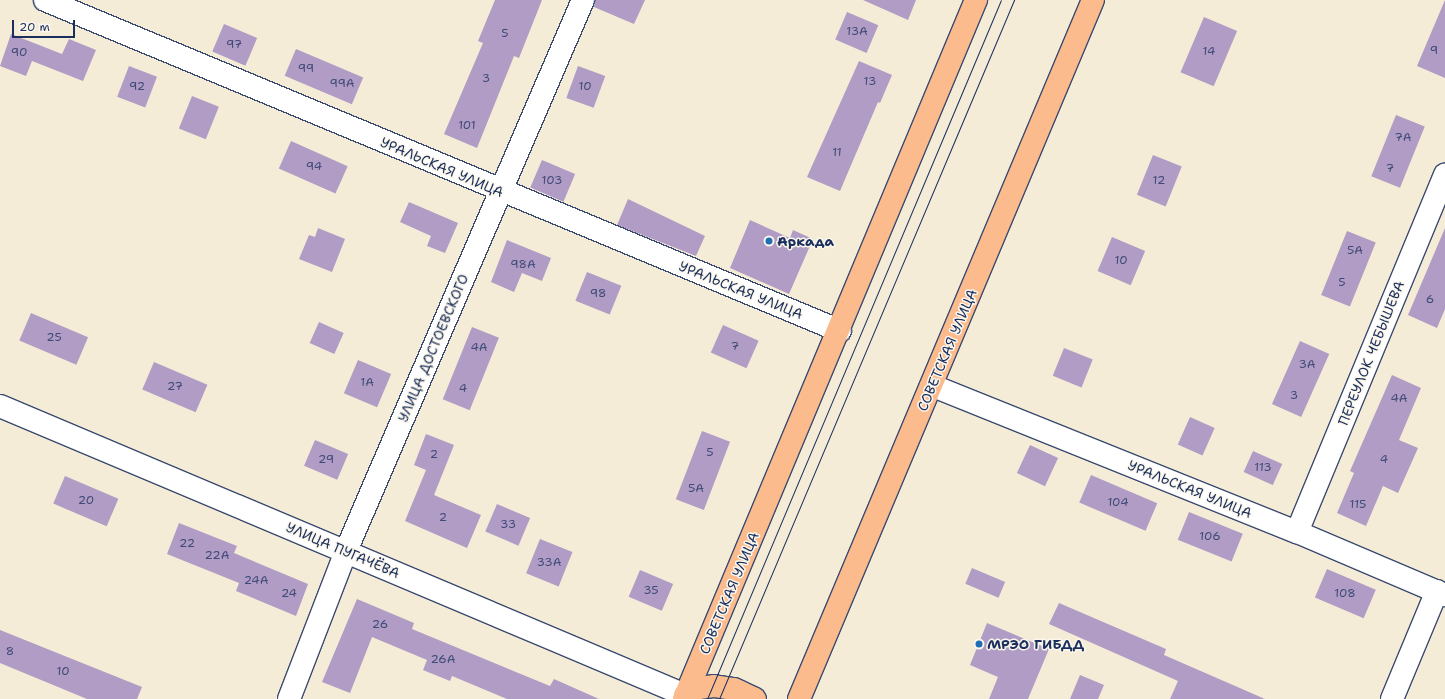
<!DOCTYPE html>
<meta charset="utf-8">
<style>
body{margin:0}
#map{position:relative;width:1445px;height:699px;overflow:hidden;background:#f5ecd7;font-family:"Shantell Sans",sans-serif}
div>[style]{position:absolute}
.building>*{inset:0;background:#b09cc4;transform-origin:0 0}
.roads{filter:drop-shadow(1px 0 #3c4b70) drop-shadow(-1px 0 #3c4b70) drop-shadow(0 1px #3c4b70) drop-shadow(0 -1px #3c4b70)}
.minor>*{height:22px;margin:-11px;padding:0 11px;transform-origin:11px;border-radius:11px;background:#fff}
.major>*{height:22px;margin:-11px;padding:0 11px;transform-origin:11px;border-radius:11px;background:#fbbb8c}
.tram>*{height:1px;margin:-0.5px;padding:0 0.5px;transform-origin:0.5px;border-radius:0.5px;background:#1b2f5e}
.dots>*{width:11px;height:11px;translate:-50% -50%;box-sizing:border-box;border:2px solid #fbf7ec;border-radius:50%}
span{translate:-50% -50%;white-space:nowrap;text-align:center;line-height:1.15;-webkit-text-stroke:3px #fbf7ec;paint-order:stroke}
.number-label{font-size:12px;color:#404a78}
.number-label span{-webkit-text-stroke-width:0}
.street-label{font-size:14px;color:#1b2f5e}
.poi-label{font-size:14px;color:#1b2f5e;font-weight:700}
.left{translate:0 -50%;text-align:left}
.scale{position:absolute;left:12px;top:20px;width:63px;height:18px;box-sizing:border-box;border:2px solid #1b2f5e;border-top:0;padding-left:5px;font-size:12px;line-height:14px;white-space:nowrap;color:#1b2f5e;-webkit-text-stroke:3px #fbf7ec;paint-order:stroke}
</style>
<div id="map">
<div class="building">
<i style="clip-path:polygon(495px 0,542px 0,519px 58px,514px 56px,477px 148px,444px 134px,483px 43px,478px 41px)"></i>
<i style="clip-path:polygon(595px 0,645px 0,634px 24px,594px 7px)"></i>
<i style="clip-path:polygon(863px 0,916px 0,908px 20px)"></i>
<i style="clip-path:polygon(1445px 0,1445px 78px,1417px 66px)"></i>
<i style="left:847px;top:12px;width:34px;height:30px;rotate:23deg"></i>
<i style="left:1204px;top:17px;width:36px;height:60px;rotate:23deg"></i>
<i style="left:224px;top:24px;width:36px;height:30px;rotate:23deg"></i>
<i style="clip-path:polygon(11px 34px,62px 54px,69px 39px,96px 50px,83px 81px,32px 61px,26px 76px,0 66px)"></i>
<i style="left:296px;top:49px;width:73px;height:29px;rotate:23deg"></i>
<i style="clip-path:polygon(859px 61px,892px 75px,880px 103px,878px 102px,840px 191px,807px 177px)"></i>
<i style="left:129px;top:66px;width:30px;height:33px;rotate:21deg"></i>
<i style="left:578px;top:66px;width:29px;height:34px;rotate:20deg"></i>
<i style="left:192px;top:96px;width:29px;height:35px;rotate:22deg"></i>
<i style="left:1396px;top:115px;width:31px;height:66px;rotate:22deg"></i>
<i style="left:291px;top:141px;width:62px;height:30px;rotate:24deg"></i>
<i style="left:1153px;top:155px;width:31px;height:43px;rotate:22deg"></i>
<i style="left:542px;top:160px;width:36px;height:30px;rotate:23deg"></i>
<i style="clip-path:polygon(628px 199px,705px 236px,696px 256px,617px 225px)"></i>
<i style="clip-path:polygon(409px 202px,458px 223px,445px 253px,427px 246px,431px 236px,400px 222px)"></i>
<i style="clip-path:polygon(750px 220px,790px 238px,793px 230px,813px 239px,789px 294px,730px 268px)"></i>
<i style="clip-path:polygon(318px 228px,345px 239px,332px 272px,299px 259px,309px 235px,315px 237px)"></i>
<i style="clip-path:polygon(1445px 228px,1445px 309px,1437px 328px,1408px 315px)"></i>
<i style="left:1347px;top:231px;width:31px;height:69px;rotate:22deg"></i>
<i style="left:1112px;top:237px;width:36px;height:37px;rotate:23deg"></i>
<i style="clip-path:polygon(507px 240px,551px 258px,542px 281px,522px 273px,514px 292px,491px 282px)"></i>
<i style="left:587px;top:272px;width:37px;height:31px;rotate:22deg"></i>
<i style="left:31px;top:313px;width:62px;height:30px;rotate:23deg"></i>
<i style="left:319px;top:322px;width:27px;height:23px;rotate:24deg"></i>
<i style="left:723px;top:325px;width:39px;height:30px;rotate:24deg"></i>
<i style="left:472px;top:327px;width:29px;height:78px;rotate:22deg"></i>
<i style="left:1300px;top:341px;width:32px;height:69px;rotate:24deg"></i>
<i style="left:1064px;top:348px;width:31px;height:30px;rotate:22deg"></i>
<i style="left:358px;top:360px;width:36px;height:36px;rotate:23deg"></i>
<i style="left:154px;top:362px;width:58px;height:30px;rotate:23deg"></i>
<i style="clip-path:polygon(1392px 375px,1421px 388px,1399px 440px,1418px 448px,1398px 493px,1383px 486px,1366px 526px,1337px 513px,1354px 473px,1350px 471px)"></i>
<i style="left:1190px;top:417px;width:27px;height:30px;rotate:24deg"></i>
<i style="left:702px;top:431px;width:30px;height:73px;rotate:21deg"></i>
<i style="clip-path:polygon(426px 434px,454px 445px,434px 495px,481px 515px,467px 548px,405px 521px,426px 470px,414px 465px)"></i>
<i style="left:315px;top:440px;width:36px;height:28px;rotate:23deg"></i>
<i style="left:1030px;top:445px;width:31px;height:31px;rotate:25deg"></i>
<i style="left:1253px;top:451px;width:32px;height:23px;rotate:24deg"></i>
<i style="left:1091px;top:475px;width:72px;height:30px;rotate:23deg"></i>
<i style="left:65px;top:476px;width:58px;height:30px;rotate:23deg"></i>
<i style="left:497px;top:504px;width:36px;height:30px;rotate:23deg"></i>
<i style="left:1189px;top:512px;width:58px;height:30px;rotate:22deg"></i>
<i style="clip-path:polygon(179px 523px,237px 546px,234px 553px,308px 584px,296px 616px,236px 591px,239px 583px,167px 554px)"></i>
<i style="left:540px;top:539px;width:35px;height:37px;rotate:22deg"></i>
<i style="left:972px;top:568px;width:36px;height:17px;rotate:23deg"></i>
<i style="left:1327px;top:569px;width:53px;height:31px;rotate:23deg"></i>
<i style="left:640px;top:570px;width:36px;height:29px;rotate:23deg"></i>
<i style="clip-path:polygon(357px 599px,414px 623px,412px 629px,550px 686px,554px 679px,599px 699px,507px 699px,452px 676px,450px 681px,423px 670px,427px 660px,372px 637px,350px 693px,322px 682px)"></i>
<i style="clip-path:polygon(1059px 603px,1166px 649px,1164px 655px,1265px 699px,1170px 699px,1178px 681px,1049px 624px)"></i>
<i style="clip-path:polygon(987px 623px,1049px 649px,1028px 699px,989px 699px,998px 677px,970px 665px)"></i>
<i style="clip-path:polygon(0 630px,142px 687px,137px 699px,87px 699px,0 663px)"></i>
<i style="clip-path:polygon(1080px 675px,1104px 685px,1098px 699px,1070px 699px)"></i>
</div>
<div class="roads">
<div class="minor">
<i style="left:45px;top:0;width:861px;rotate:22.6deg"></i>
<i style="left:933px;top:386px;width:392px;rotate:21.9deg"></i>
<i style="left:1297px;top:532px;width:161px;rotate:23.1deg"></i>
<i style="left:0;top:406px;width:743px;rotate:22.87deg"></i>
<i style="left:1297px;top:532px;width:387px;rotate:-67.5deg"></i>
<i style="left:289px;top:699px;width:159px;rotate:-68.9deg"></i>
<i style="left:346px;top:551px;width:600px;rotate:-66.73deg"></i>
<i style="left:1392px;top:699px;width:117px;rotate:-67.4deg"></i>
</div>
<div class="major">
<i style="left:685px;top:695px;width:15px;rotate:-28deg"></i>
<i style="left:698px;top:688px;width:16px;rotate:-7deg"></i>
<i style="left:714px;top:686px;width:20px;rotate:9deg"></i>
<i style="left:734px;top:689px;width:23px;rotate:25deg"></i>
<i style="left:684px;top:699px;width:758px;rotate:-67.33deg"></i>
<i style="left:799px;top:699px;width:758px;rotate:-67.19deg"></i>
</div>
</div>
<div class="tram">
<i style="left:707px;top:699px;width:758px;rotate:-67.19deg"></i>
<i style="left:719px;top:699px;width:759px;rotate:-67.12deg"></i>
</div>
<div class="dots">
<i style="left:769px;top:241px;background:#1f6fb2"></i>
<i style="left:979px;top:644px;background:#1f6fb2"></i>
</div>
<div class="number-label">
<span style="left:857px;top:32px">13А</span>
<span style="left:505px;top:34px">5</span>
<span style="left:234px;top:45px">97</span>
<span style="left:1434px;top:51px">9</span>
<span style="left:1209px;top:52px">14</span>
<span style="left:19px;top:53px">90</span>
<span style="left:306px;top:69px">99</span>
<span style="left:486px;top:79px">3</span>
<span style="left:870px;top:82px">13</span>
<span style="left:342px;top:84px">99А</span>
<span style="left:137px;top:87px">92</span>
<span style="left:585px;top:87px">10</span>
<span style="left:467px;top:126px">101</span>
<span style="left:1403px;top:138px">7А</span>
<span style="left:837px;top:153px">11</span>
<span style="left:314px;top:167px">94</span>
<span style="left:1390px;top:169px">7</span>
<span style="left:552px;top:181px">103</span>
<span style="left:1159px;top:181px">12</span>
<span style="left:1355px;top:251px">5А</span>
<span style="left:1121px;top:261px">10</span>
<span style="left:523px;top:265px">98А</span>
<span style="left:1342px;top:283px">5</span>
<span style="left:598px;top:294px">98</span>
<span style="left:1430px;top:300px">6</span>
<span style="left:54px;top:338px">25</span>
<span style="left:735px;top:347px">7</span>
<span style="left:479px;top:348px">4А</span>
<span style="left:1307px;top:365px">3А</span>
<span style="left:367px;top:383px">1А</span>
<span style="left:175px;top:387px">27</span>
<span style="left:463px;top:389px">4</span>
<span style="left:1294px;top:396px">3</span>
<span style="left:1399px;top:399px">4А</span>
<span style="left:710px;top:453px">5</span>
<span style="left:434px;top:455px">2</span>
<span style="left:326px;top:460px">29</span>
<span style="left:1384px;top:460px">4</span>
<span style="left:1263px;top:468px">113</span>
<span style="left:696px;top:489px">5А</span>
<span style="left:86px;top:501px">20</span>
<span style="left:1118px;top:503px">104</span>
<span style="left:1358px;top:505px">115</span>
<span style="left:443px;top:518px">2</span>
<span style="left:508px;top:525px">33</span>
<span style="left:1210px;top:537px">106</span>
<span style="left:187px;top:544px">22</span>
<span style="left:217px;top:556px">22А</span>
<span style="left:549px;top:563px">33А</span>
<span style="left:256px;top:581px">24А</span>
<span style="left:651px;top:591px">35</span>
<span style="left:289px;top:594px">24</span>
<span style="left:1345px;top:594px">108</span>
<span style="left:380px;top:625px">26</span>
<span style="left:10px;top:652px">8</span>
<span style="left:443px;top:660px">26А</span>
<span style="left:63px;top:672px">10</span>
</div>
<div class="street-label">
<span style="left:442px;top:167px;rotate:23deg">УРАЛЬСКАЯ УЛИЦА</span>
<span style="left:741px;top:290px;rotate:22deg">УРАЛЬСКАЯ УЛИЦА</span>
<span style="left:433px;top:348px;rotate:-67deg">УЛИЦА ДОСТОЕВСКОГО</span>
<span style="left:947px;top:350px;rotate:-67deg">СОВЕТСКАЯ УЛИЦА</span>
<span style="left:1371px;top:353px;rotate:-68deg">ПЕРЕУЛОК ЧЕБЫШЕВА</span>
<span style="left:1190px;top:489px;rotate:22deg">УРАЛЬСКАЯ УЛИЦА</span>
<span style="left:343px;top:550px;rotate:23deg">УЛИЦА ПУГАЧЁВА</span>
<span style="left:729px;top:593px;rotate:-67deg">СОВЕТСКАЯ УЛИЦА</span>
</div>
<div class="poi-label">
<span class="left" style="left:777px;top:241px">Аркада</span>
<span class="left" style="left:987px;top:644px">МРЭО ГИБДД</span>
</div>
<div class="scale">20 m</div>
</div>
